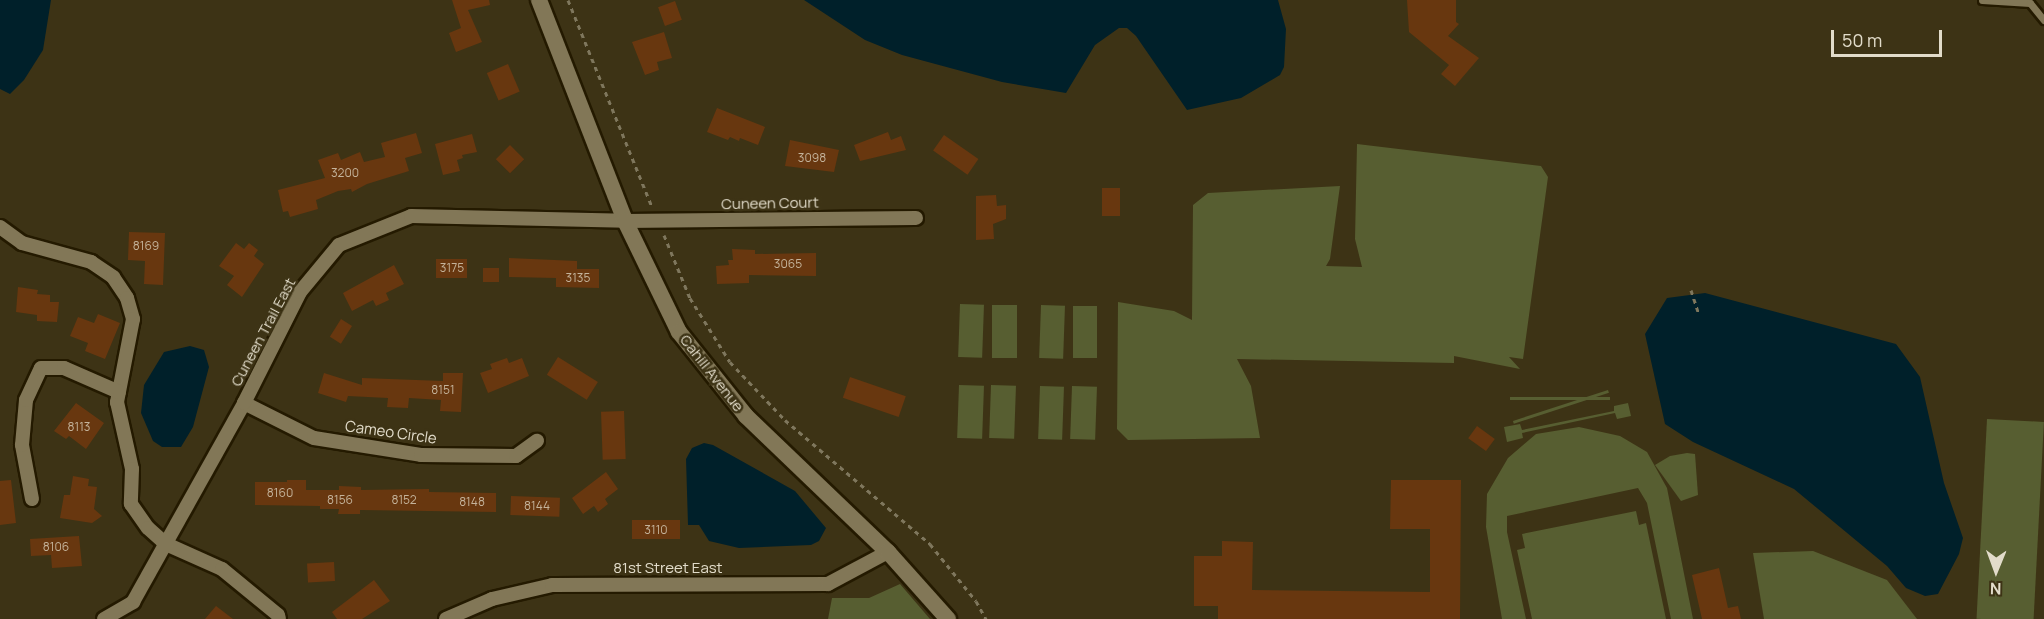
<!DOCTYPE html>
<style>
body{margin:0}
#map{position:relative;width:2044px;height:619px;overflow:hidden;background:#3d3315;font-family:Manrope,sans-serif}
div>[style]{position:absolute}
.green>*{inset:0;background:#575e31;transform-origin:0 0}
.water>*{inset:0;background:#00202a}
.building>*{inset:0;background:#68370f;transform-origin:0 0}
.path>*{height:3px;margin-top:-1.5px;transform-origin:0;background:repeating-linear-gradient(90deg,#7f775d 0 4.5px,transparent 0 9px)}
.roads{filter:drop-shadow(2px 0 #241a00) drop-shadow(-2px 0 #241a00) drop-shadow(0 2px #241a00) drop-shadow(0 -2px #241a00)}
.service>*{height:7px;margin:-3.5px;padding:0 3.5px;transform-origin:3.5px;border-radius:3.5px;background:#827757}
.minor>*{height:14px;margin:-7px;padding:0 7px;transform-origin:7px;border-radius:7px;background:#827757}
.tertiary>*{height:16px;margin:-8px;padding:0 8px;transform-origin:8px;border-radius:8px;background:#827757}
span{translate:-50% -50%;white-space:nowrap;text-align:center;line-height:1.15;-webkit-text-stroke:5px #3d3315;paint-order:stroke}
.number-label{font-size:12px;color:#c4b39b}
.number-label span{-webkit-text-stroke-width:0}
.street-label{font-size:15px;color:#e2dcca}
.north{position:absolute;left:1966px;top:541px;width:60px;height:60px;-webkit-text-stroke:4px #3d3315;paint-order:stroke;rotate:181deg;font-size:16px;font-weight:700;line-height:24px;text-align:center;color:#e2dcca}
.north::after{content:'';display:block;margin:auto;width:21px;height:27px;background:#e2dcca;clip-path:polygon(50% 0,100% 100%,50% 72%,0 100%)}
.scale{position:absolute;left:1831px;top:30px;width:111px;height:27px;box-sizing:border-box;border:3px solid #e2dcca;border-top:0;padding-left:8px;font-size:18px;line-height:21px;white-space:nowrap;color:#e2dcca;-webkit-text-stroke:4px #3d3315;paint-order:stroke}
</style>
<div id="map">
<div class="green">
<i style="clip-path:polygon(1357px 144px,1541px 166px,1548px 177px,1523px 359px,1509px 357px,1520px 369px,1454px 356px,1454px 363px,1237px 359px,1251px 386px,1260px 438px,1128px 440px,1117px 429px,1118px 302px,1174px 311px,1192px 320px,1193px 205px,1208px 193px,1340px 186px,1330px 259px,1326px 266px,1362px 267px,1355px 239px)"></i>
<i style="left:960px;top:304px;width:24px;height:53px;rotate:2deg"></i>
<i style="left:992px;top:305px;width:25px;height:53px"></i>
<i style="left:1041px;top:305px;width:24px;height:53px;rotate:2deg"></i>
<i style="left:1073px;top:306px;width:24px;height:52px"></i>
<i style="left:959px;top:385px;width:25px;height:53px;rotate:2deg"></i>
<i style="left:991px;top:385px;width:25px;height:53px;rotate:2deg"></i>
<i style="left:1040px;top:386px;width:24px;height:53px;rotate:2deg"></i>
<i style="left:1072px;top:386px;width:25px;height:53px;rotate:2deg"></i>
<i style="left:1608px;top:390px;width:3px;height:100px;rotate:72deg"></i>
<i style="left:1610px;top:397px;width:3px;height:100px;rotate:90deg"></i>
<i style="clip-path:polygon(1628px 403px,1631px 416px,1617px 419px,1615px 413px,1522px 433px,1523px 438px,1507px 442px,1504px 427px,1520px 424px,1522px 430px,1614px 411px,1614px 406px)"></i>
<i style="left:1987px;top:419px;width:57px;height:200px;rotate:3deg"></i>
<i style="clip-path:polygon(1579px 427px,1620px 436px,1647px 452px,1667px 488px,1693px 619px,1671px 619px,1647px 503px,1638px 488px,1507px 516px,1507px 532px,1526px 619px,1502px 619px,1486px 527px,1487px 494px,1508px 458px,1536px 434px)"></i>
<i style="clip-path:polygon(1687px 453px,1695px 454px,1698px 495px,1681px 501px,1655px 465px,1670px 456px)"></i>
<i style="clip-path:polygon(1636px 511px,1639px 525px,1646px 523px,1666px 619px,1532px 619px,1517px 550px,1525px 548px,1522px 534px)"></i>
<i style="clip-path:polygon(1813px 551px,1887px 580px,1917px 619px,1764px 619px,1753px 553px)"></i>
<i style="clip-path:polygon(900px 584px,930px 619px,828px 619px,832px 598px,869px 598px)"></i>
</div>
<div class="water">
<i style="clip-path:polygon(0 0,51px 0,43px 50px,24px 80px,10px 94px,0 89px)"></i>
<i style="clip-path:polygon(804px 0,1278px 0,1286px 29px,1284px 67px,1280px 75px,1241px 98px,1187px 110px,1136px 36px,1127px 28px,1119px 28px,1095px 45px,1066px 93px,1002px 82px,902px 55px,865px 40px)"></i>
<i style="clip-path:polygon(1705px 293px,1896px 344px,1920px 377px,1944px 483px,1963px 538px,1959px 554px,1938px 594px,1925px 596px,1906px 588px,1887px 566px,1794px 489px,1693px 442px,1665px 424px,1645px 334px,1667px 298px)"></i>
<i style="clip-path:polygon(190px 346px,204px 350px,209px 367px,193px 427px,181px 447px,162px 447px,153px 441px,141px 413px,144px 385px,164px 352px)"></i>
<i style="clip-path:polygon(704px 443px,713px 445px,795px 491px,826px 528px,819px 541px,811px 545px,739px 548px,709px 541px,699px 525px,688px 525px,686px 459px,692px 448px)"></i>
</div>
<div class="building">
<i style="clip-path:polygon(452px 0,489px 0,490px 5px,468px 10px,482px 42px,456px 52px,449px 33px,461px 28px)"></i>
<i style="clip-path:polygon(1407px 0,1456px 0,1456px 22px,1459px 24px,1448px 36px,1479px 58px,1455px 86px,1441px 74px,1449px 65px,1409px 32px)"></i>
<i style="left:675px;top:1px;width:20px;height:18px;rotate:70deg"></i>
<i style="clip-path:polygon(664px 32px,672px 58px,657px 62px,659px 70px,645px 75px,632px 42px)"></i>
<i style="left:508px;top:64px;width:30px;height:23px;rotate:67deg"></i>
<i style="clip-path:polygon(717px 108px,765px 127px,758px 145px,740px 138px,739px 141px,730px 137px,728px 140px,707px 132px)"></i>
<i style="clip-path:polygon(888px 132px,891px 140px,901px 136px,906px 150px,860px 161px,854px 145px)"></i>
<i style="clip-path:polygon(416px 133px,422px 153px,405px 158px,409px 171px,367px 184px,352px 192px,351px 189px,338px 191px,316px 200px,318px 209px,290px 217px,288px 211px,283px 212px,278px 190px,325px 178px,318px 160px,338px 153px,341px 160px,360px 152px,364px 162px,385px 157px,381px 143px)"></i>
<i style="clip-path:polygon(472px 134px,477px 152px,462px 155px,463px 158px,457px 160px,460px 171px,443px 175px,435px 144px)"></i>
<i style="left:944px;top:135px;width:42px;height:19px;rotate:35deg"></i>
<i style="clip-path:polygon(790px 140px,839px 150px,834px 172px,785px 166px)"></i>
<i style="left:510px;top:145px;width:20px;height:20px;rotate:45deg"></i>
<i style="left:1102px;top:188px;width:18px;height:28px"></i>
<i style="clip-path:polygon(996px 195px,997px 206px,1006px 205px,1006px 219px,993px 224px,994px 239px,976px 240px,976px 196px)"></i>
<i style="clip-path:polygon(129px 232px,165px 233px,163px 285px,144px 284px,145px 261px,128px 260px)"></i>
<i style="clip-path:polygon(236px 243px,244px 249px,249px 243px,258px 250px,254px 256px,264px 264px,242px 297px,227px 285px,234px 276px,219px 266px)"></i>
<i style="clip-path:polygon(732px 249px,755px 250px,755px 254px,816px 253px,816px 276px,749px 275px,749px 283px,717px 284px,716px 266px,729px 265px,728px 260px,733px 260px)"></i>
<i style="clip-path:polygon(509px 258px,577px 261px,577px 269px,599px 269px,599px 288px,556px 287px,556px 278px,509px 277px)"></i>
<i style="left:436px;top:259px;width:31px;height:19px"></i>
<i style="clip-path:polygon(394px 265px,404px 284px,386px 293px,389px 300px,376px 306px,373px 300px,352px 311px,343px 293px)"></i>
<i style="left:483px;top:268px;width:16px;height:14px"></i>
<i style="clip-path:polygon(18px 287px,38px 290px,37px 294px,50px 295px,50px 302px,59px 302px,57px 322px,37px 321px,37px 315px,16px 312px)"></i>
<i style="clip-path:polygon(98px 314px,120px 323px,105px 359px,85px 351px,88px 343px,70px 336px,78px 317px,94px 323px)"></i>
<i style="left:341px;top:319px;width:13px;height:21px;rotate:32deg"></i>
<i style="left:558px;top:357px;width:47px;height:21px;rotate:32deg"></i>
<i style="clip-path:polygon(507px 358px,509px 363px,522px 358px,529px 376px,488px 393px,480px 373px,492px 369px,490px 364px)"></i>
<i style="clip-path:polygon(324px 373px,362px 385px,362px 378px,443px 381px,443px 373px,463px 373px,461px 412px,440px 411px,441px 400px,409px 398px,408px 408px,387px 407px,388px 398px,348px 396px,346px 402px,318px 393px)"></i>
<i style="left:850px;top:377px;width:59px;height:22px;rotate:19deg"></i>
<i style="clip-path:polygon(76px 403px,104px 423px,86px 449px,69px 436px,66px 439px,54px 431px)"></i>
<i style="left:624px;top:411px;width:48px;height:23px;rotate:88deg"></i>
<i style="left:1477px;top:426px;width:22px;height:15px;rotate:36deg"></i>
<i style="clip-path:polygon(606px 472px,618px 489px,605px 499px,608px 504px,598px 512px,594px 506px,583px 514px,572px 498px)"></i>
<i style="clip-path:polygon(73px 476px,89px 479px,88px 486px,97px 487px,94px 509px,102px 516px,92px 523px,60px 518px,64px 495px,70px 495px)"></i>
<i style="clip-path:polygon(11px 480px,16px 523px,0 525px,0 481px)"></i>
<i style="clip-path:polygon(287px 480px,306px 480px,306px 490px,339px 490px,339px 486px,361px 487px,361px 490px,429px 489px,429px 492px,496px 493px,496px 512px,360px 510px,360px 514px,338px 514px,339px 509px,320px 509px,320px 506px,255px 505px,255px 482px,287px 482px)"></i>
<i style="clip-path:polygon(1391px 480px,1461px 480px,1460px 619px,1218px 619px,1218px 606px,1194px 606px,1194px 556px,1222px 556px,1222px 541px,1253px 542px,1252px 590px,1430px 592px,1430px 529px,1390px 529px)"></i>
<i style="left:511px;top:496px;width:49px;height:19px;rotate:2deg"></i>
<i style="left:632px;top:520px;width:48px;height:19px"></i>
<i style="clip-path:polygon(79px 536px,82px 566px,52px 568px,51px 555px,31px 556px,30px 539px)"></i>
<i style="left:334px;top:562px;width:19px;height:27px;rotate:87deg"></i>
<i style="clip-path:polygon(1719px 568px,1728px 608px,1738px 606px,1741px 619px,1702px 619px,1692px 575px)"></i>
<i style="clip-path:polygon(374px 580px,390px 601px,362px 619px,337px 619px,332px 612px)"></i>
<i style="clip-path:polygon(216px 606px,233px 619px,205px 619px)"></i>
</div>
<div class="path">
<i style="left:568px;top:0;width:223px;rotate:67.9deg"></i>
<i style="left:664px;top:235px;width:68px;rotate:67.6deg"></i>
<i style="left:690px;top:298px;width:75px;rotate:58deg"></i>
<i style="left:730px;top:362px;width:80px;rotate:46.5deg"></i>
<i style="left:785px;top:420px;width:191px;rotate:40.5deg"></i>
<i style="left:930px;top:544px;width:73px;rotate:51.1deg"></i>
<i style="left:976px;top:601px;width:21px;rotate:61deg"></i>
<i style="left:1691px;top:290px;width:23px;rotate:72deg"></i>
</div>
<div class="roads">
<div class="service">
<i style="left:1982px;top:0;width:48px;rotate:3.6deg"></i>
<i style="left:2030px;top:3px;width:22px;rotate:51deg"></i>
</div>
<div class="minor">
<i style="left:0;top:227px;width:27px;rotate:36deg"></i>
<i style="left:22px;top:243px;width:72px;rotate:15.4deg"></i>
<i style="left:91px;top:262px;width:27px;rotate:34deg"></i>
<i style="left:113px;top:277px;width:25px;rotate:56deg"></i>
<i style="left:127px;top:298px;width:22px;rotate:74deg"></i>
<i style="left:133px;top:319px;width:85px;rotate:100.9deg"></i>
<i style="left:117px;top:402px;width:69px;rotate:77.4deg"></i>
<i style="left:132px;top:469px;width:35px;rotate:92deg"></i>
<i style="left:131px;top:504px;width:29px;rotate:55deg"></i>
<i style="left:148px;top:528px;width:24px;rotate:42deg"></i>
<i style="left:166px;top:544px;width:61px;rotate:24.1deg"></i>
<i style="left:222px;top:569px;width:72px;rotate:39.4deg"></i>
<i style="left:278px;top:615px;width:4px;rotate:76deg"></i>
<i style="left:244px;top:403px;width:78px;rotate:26.6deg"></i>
<i style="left:314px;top:438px;width:108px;rotate:9deg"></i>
<i style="left:421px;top:455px;width:95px;rotate:0.6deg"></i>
<i style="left:516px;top:456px;width:26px;rotate:-36deg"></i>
<i style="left:32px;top:499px;width:55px;rotate:-100.5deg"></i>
<i style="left:22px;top:445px;width:45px;rotate:-84.9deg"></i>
<i style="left:26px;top:400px;width:35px;rotate:-65deg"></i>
<i style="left:41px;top:368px;width:23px"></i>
<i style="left:64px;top:368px;width:60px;rotate:23.6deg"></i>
<i style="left:104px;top:619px;width:34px;rotate:-30deg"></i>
<i style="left:133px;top:602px;width:228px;rotate:-60.8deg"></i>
<i style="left:244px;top:403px;width:124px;rotate:-63.2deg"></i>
<i style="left:300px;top:292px;width:61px;rotate:-50.3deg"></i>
<i style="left:339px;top:245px;width:78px;rotate:-21.9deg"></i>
<i style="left:411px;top:216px;width:214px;rotate:1.3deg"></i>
<i style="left:625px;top:221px;width:291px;rotate:-0.6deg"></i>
<i style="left:446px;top:619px;width:50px;rotate:-23.5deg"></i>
<i style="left:492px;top:599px;width:62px;rotate:-13.1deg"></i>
<i style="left:552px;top:585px;width:276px;rotate:-0.2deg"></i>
<i style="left:828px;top:584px;width:68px;rotate:-28.1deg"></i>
</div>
<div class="tertiary">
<i style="left:539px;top:0;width:237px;rotate:68.7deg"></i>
<i style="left:625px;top:221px;width:123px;rotate:64.1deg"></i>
<i style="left:679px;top:332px;width:107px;rotate:51.4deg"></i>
<i style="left:746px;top:416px;width:197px;rotate:43.8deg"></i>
<i style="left:888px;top:552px;width:90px;rotate:48.2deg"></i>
</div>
</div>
<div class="number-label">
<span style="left:812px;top:158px">3098</span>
<span style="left:345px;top:173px">3200</span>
<span style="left:146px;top:246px">8169</span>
<span style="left:788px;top:264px">3065</span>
<span style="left:452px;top:268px">3175</span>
<span style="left:578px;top:278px">3135</span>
<span style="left:443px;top:390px">8151</span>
<span style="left:79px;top:427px">8113</span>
<span style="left:280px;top:493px">8160</span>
<span style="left:340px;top:500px">8156</span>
<span style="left:404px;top:500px">8152</span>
<span style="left:472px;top:502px">8148</span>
<span style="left:537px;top:506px">8144</span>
<span style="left:656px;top:530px">3110</span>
<span style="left:56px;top:547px">8106</span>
</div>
<div class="street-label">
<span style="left:770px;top:203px;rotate:-1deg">Cuneen Court</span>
<span style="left:263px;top:332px;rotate:-62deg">Cuneen Trail East</span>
<span style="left:712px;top:373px;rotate:52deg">Cahill Avenue</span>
<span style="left:391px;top:432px;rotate:8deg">Cameo Circle</span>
<span style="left:668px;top:568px">81st Street East</span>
</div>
<div class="north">N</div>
<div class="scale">50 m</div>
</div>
